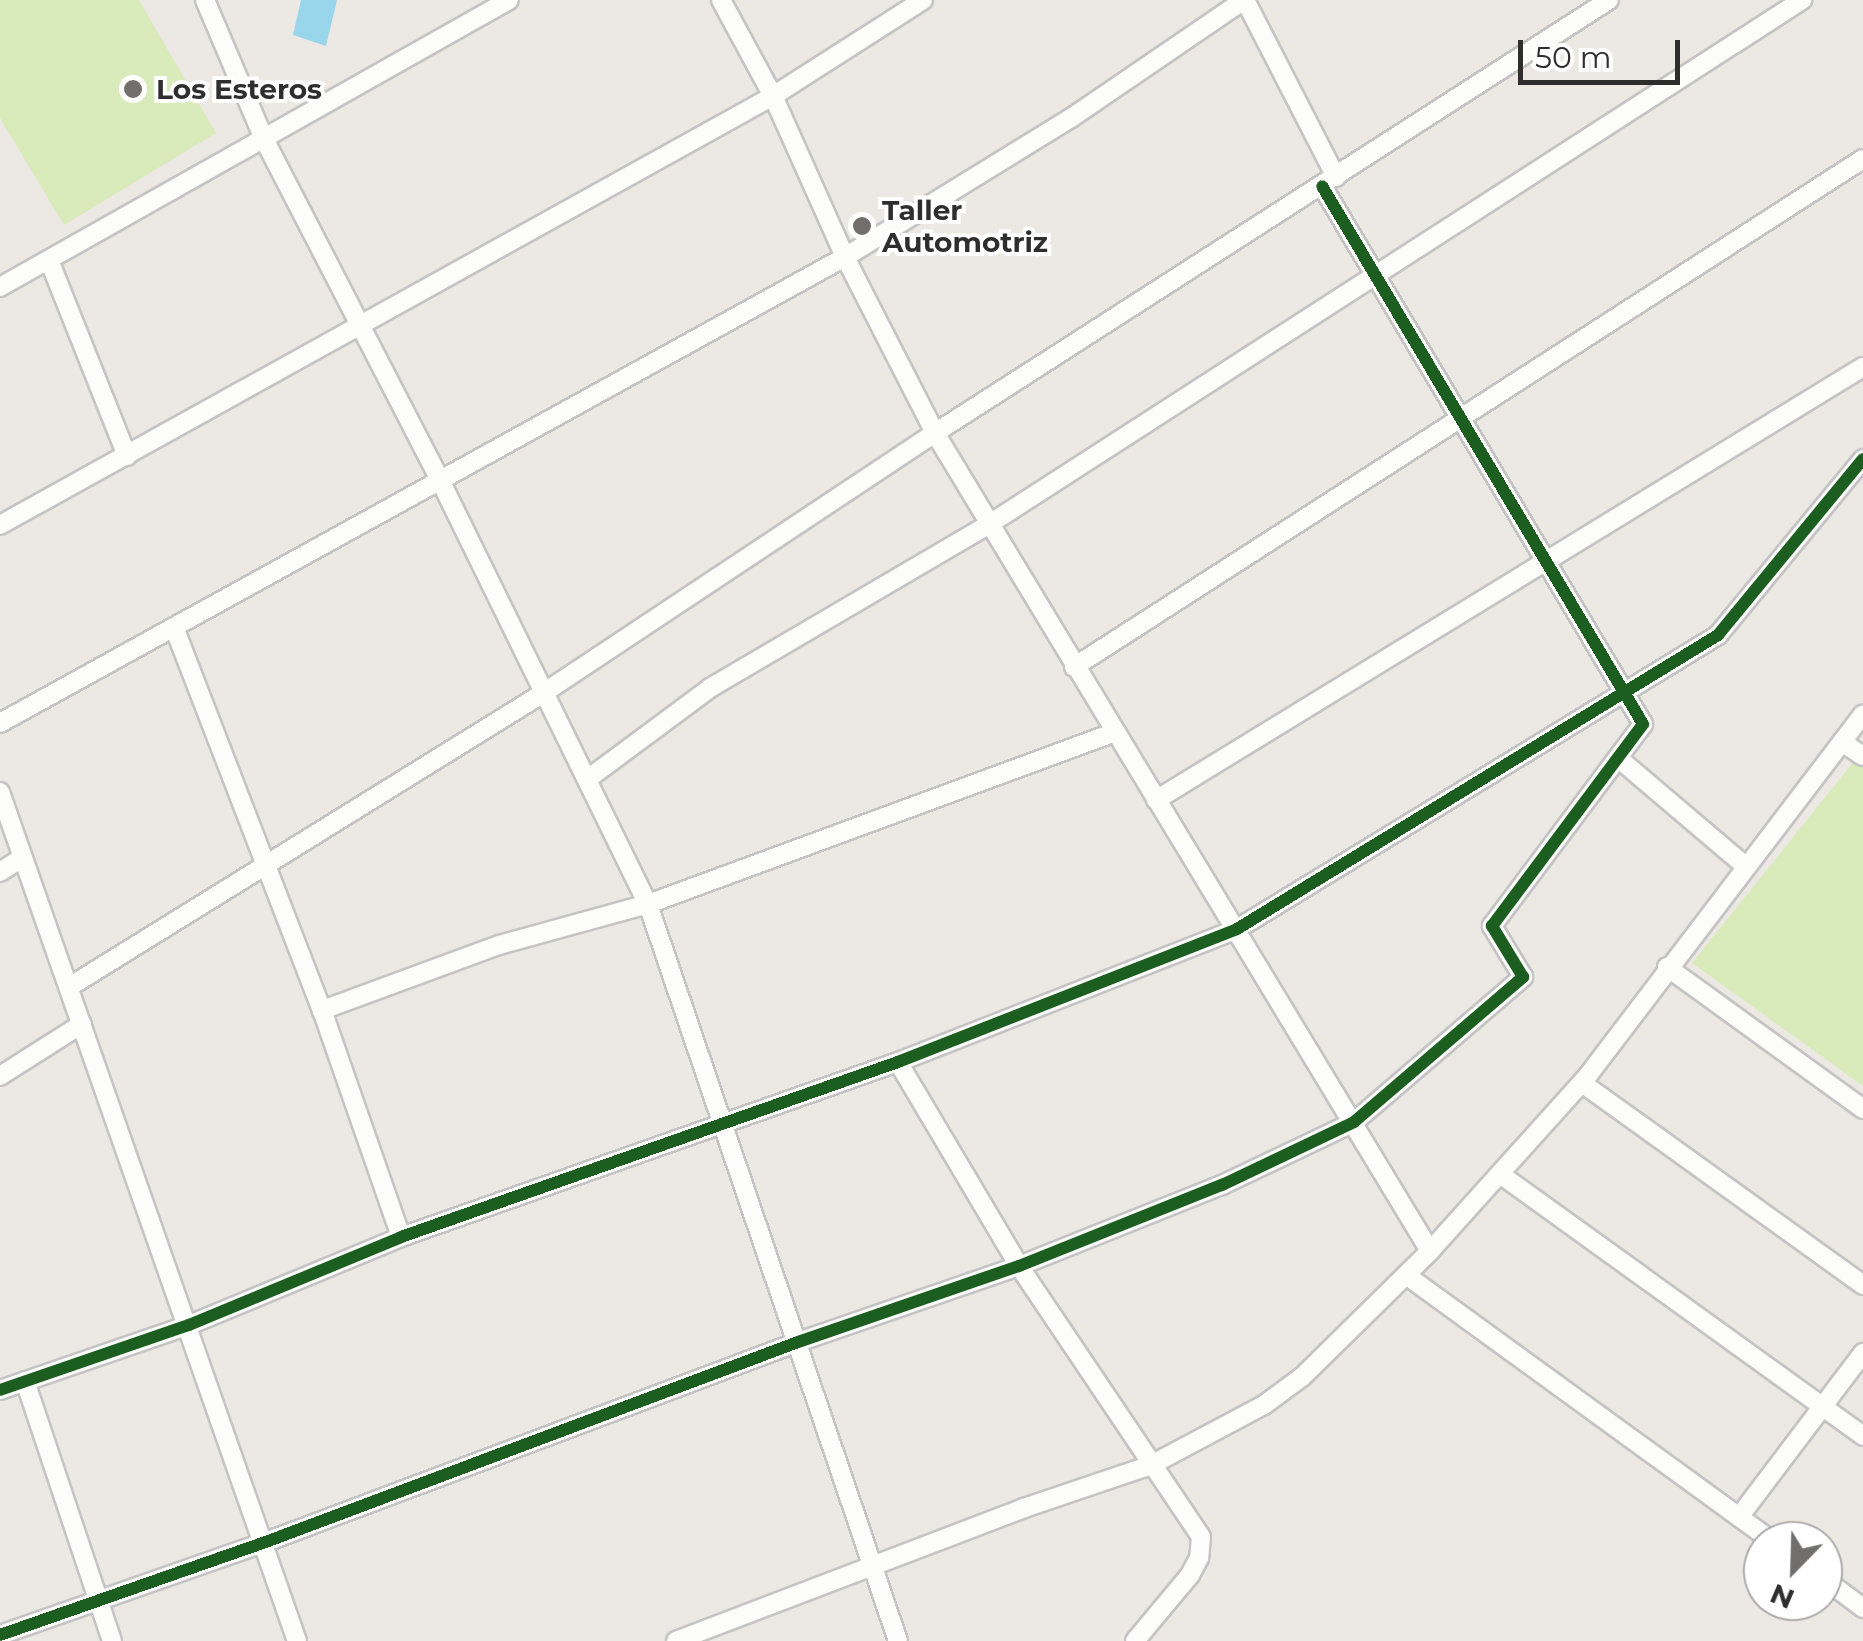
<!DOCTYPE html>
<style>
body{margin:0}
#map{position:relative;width:1863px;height:1641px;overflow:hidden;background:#ece8e4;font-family:Montserrat,sans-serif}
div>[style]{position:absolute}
.pitch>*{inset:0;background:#d9eabb}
.water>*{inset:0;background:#99d6ec}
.roads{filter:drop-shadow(2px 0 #c5c4c5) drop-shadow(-2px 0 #c5c4c5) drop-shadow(0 2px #c5c4c5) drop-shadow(0 -2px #c5c4c5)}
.street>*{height:18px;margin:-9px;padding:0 9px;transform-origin:9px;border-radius:9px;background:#fcfcfb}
.cycleway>*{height:12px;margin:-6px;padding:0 6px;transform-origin:6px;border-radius:6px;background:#1b5e20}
.dots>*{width:28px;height:28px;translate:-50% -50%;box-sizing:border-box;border:5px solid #fff;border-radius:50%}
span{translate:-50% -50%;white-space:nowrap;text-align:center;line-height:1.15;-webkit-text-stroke:8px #fff;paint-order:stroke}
.poi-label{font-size:28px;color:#2e2e2e;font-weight:700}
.left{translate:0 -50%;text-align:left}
.north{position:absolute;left:1743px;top:1521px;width:100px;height:100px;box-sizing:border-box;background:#fff;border:2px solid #ababab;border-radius:50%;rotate:203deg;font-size:28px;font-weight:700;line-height:40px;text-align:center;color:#2e2e2e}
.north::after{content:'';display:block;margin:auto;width:35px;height:45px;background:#706f6e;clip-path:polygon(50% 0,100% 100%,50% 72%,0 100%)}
.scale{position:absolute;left:1518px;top:40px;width:162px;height:45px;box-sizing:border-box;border:5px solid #2e2e2e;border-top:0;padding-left:12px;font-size:30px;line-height:35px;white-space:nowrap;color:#2e2e2e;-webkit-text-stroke:8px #fff;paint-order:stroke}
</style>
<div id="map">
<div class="pitch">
<i style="clip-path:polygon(0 0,139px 0,216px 133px,64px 225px,0 118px)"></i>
<i style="clip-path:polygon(1855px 760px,1863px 766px,1863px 1086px,1692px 963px)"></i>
</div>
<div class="water">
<i style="clip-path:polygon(301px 0,337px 0,326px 46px,293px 35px)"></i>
</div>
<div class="roads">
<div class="street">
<i style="left:205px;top:0;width:151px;rotate:67deg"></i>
<i style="left:264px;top:139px;width:382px;rotate:62.7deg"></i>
<i style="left:439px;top:478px;width:475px;rotate:63.9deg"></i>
<i style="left:648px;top:904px;width:155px;rotate:164.6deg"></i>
<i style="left:499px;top:945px;width:189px;rotate:159.8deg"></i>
<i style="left:721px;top:0;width:109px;rotate:61.6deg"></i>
<i style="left:773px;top:96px;width:176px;rotate:65.9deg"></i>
<i style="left:845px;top:257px;width:198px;rotate:62.9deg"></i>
<i style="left:935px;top:433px;width:956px;rotate:58.82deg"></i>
<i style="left:1245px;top:0;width:199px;rotate:62.8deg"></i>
<i style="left:49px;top:260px;width:211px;rotate:68.3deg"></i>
<i style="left:0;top:287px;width:584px;rotate:-29.42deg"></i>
<i style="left:0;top:525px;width:884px;rotate:-29.03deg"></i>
<i style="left:773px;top:96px;width:178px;rotate:-32.6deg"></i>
<i style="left:174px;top:627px;width:411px;rotate:68.9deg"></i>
<i style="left:322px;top:1010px;width:240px;rotate:70.8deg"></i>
<i style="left:1074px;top:667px;width:938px;rotate:-32.78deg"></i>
<i style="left:0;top:723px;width:965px;rotate:-28.88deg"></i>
<i style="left:845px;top:257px;width:265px;rotate:-31.6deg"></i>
<i style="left:1071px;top:118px;width:209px;rotate:-34.3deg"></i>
<i style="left:1842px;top:742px;width:25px;rotate:34deg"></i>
<i style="left:1618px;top:758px;width:165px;rotate:40.3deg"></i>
<i style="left:589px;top:778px;width:151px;rotate:-36.6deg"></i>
<i style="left:710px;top:688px;width:322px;rotate:-30.4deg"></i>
<i style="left:988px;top:525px;width:969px;rotate:-32.82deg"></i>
<i style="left:0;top:792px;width:899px;rotate:70.72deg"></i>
<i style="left:1156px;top:800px;width:829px;rotate:-31.49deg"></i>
<i style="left:0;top:872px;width:27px;rotate:-33deg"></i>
<i style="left:1667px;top:967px;width:242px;rotate:35.9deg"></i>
<i style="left:69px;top:987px;width:560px;rotate:-31.79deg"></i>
<i style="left:545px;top:692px;width:468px;rotate:-33.6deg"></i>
<i style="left:935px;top:433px;width:801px;rotate:-32.72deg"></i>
<i style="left:898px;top:1062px;width:237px;rotate:59.3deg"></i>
<i style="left:1019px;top:1266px;width:326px;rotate:56.1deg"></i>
<i style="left:1201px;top:1537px;width:21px;rotate:95deg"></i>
<i style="left:1199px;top:1558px;width:19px;rotate:118deg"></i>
<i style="left:1190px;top:1575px;width:86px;rotate:129.8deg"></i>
<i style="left:0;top:1076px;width:97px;rotate:-32.4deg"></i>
<i style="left:1582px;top:1083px;width:346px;rotate:35.7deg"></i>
<i style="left:1500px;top:1174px;width:448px;rotate:35.8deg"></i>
<i style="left:1406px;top:1275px;width:452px;rotate:36deg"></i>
<i style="left:25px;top:1381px;width:274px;rotate:71.5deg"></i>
<i style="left:0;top:1390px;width:200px;rotate:-19deg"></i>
<i style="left:189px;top:1325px;width:230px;rotate:-22.5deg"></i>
<i style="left:401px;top:1237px;width:527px;rotate:-19.4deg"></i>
<i style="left:898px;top:1062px;width:364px;rotate:-21.4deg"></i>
<i style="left:1237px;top:929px;width:564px;rotate:-31.43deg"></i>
<i style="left:1718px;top:635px;width:228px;rotate:-50.5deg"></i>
<i style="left:1739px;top:1517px;width:206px;rotate:-52.9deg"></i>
<i style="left:1823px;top:1578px;width:50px;rotate:36.9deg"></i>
<i style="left:0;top:1635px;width:279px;rotate:-19.3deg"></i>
<i style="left:263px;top:1543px;width:572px;rotate:-20.59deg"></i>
<i style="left:798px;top:1342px;width:234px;rotate:-19deg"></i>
<i style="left:1019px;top:1266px;width:219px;rotate:-21.8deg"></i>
<i style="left:1222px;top:1185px;width:146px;rotate:-25.5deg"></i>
<i style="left:1354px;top:1122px;width:223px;rotate:-40.6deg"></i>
<i style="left:1523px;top:977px;width:60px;rotate:-121.3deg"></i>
<i style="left:1492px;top:926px;width:252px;rotate:-53.2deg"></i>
<i style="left:1643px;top:724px;width:626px;rotate:-120.82deg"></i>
<i style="left:676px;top:1641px;width:373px;rotate:-20.9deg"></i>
<i style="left:1024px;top:1508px;width:134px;rotate:-18.7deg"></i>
<i style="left:1151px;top:1465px;width:128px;rotate:-28deg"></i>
<i style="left:1264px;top:1405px;width:47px;rotate:-36.4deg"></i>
<i style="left:1302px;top:1377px;width:180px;rotate:-44.5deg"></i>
<i style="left:1430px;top:1251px;width:233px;rotate:-48deg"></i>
<i style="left:1586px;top:1078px;width:457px;rotate:-52.7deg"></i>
<i style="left:898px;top:1641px;width:778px;rotate:-108.74deg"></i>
<i style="left:648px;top:904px;width:495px;rotate:-20.2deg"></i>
</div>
</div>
<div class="cycleway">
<i style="left:0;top:1390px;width:200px;rotate:-19deg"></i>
<i style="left:189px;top:1325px;width:230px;rotate:-22.5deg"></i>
<i style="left:401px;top:1237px;width:527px;rotate:-19.4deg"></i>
<i style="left:898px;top:1062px;width:364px;rotate:-21.4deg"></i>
<i style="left:1237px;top:929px;width:564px;rotate:-31.43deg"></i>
<i style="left:1718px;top:635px;width:228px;rotate:-50.5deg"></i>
<i style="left:0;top:1635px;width:279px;rotate:-19.3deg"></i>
<i style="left:263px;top:1543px;width:572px;rotate:-20.59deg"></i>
<i style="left:798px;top:1342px;width:234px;rotate:-19deg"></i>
<i style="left:1019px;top:1266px;width:219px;rotate:-21.8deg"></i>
<i style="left:1222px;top:1185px;width:146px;rotate:-25.5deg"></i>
<i style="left:1354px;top:1122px;width:223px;rotate:-40.6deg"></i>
<i style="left:1523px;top:977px;width:60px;rotate:-121.3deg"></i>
<i style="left:1492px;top:926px;width:252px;rotate:-53.2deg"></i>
<i style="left:1643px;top:724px;width:626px;rotate:-120.82deg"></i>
</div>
<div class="dots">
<i style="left:133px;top:89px;background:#706f6e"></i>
<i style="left:862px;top:226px;background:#706f6e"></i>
</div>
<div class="poi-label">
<span class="left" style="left:156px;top:89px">Los Esteros</span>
<span class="left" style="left:882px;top:226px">Taller<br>Automotriz</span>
</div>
<div class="north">N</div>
<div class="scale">50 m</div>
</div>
